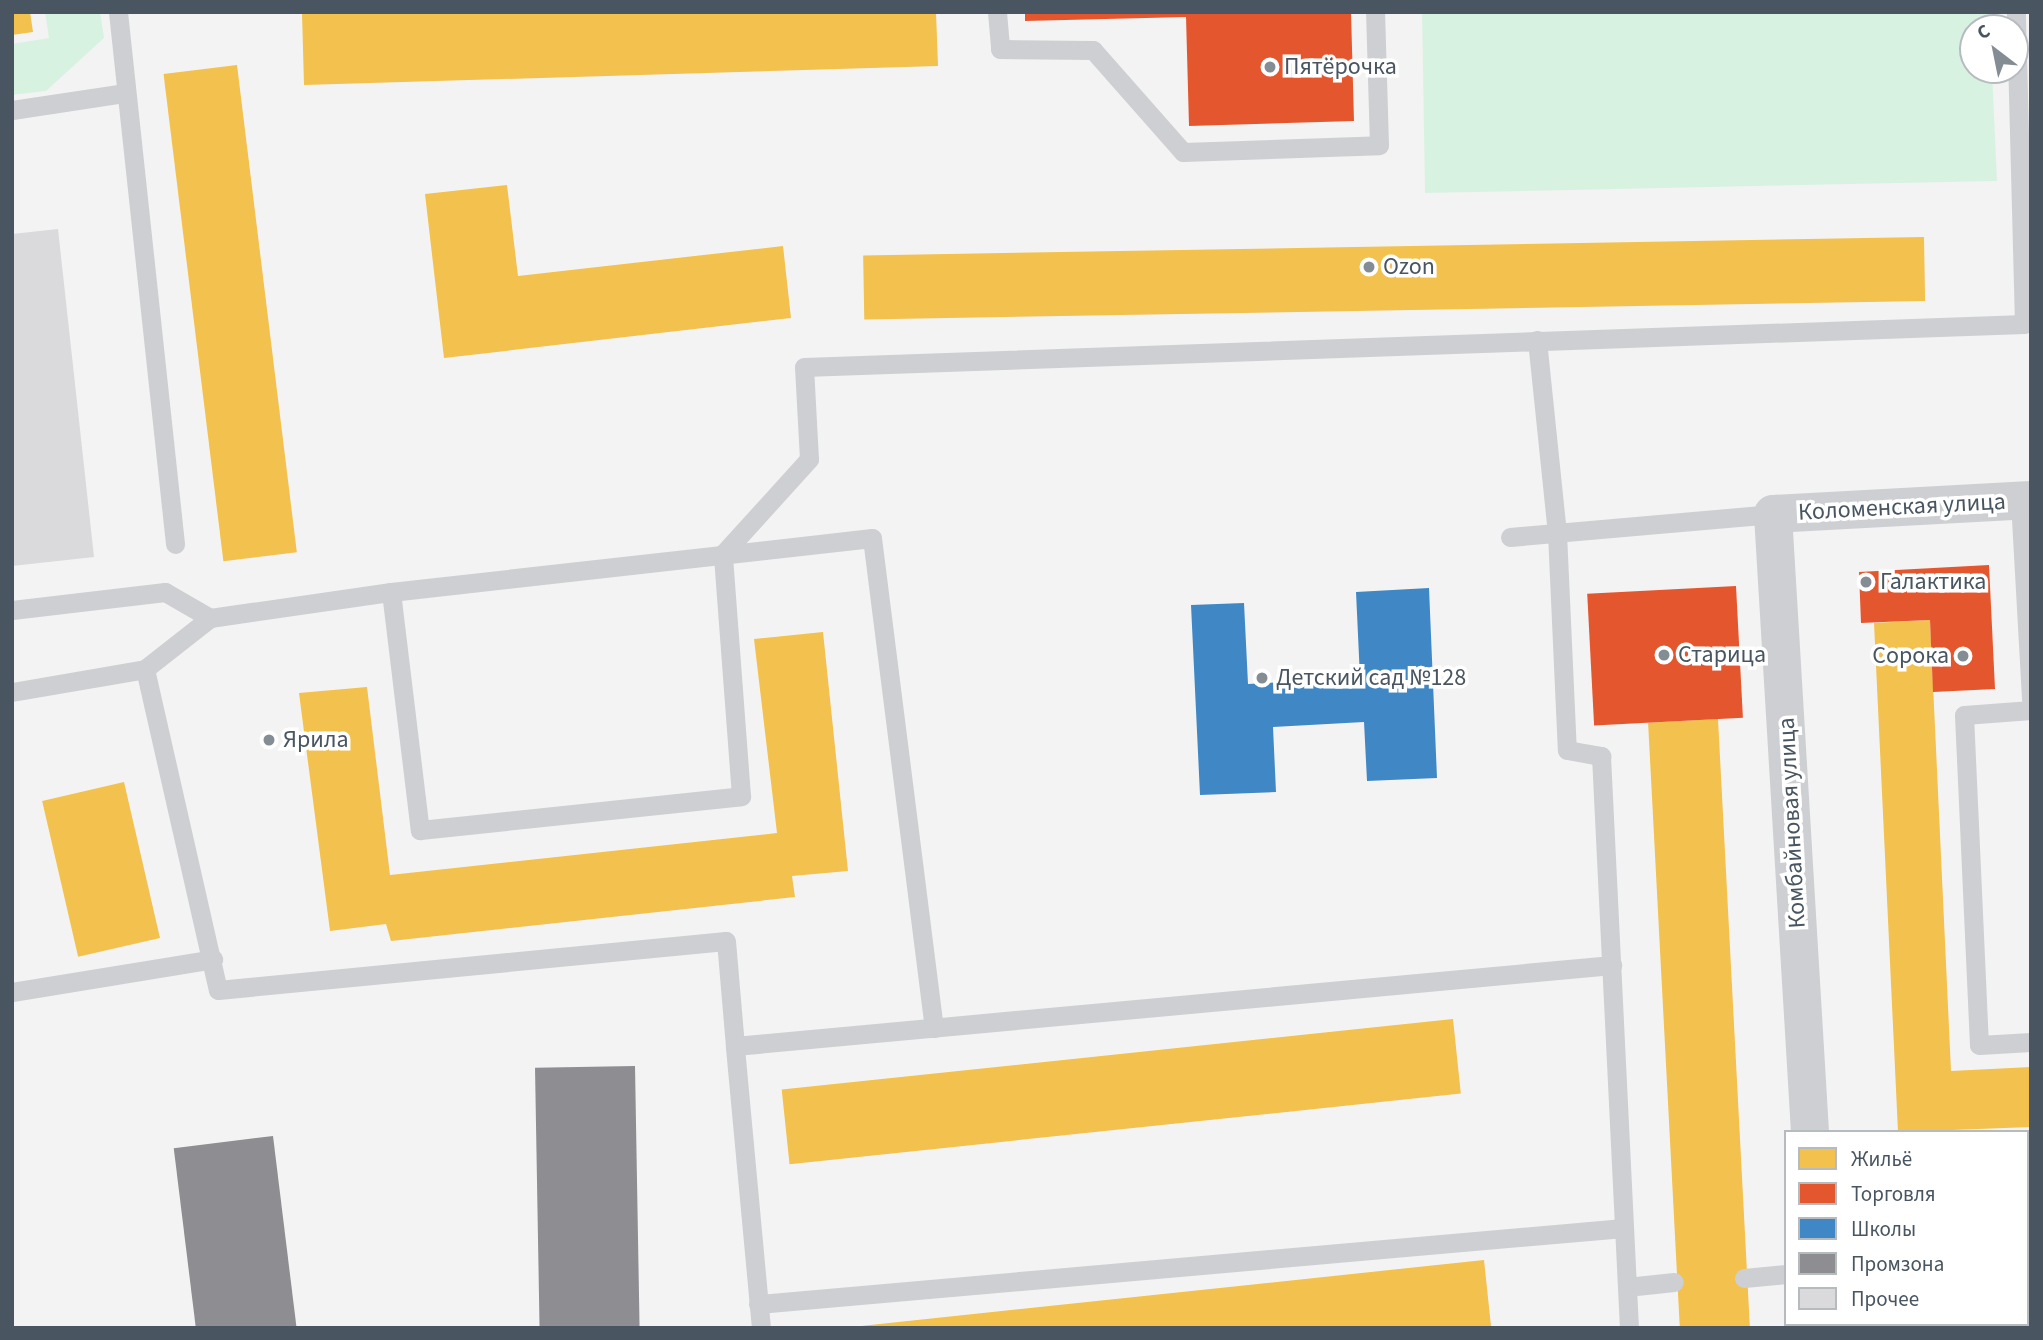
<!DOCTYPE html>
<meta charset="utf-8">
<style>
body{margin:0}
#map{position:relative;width:2043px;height:1340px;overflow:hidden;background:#f4f3f3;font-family:"Source Sans 3",sans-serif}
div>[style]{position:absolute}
.green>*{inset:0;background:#d8f2e1}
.homes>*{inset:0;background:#f2c14e;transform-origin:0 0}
.shops>*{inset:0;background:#e4572e;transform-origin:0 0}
.schools>*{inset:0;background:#3f88c5}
.industry>*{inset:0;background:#8d8d92;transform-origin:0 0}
.building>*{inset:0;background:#dadadc}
.service>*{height:19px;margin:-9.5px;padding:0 9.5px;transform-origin:9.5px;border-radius:9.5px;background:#cdcfd2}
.minor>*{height:38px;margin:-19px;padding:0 19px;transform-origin:19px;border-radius:19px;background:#cdcfd2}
.dots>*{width:19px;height:19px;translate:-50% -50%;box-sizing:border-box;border:4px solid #fff;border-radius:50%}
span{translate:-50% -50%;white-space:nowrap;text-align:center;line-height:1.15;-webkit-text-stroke:7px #fff;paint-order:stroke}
.poi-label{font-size:24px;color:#495661}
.left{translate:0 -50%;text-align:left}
.right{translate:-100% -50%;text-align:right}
.street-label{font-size:24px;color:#495661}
.frame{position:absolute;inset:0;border:14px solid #495661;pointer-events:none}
.legend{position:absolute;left:1784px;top:1130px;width:245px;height:196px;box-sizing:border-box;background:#fff;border:2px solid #b6bbc0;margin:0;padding:9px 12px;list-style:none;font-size:21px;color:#495661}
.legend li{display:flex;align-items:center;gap:14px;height:35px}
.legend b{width:35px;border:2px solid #b6bbc0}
.north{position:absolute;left:1959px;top:14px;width:70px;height:70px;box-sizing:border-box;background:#fff;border:2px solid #b6bbc0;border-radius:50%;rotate:328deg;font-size:19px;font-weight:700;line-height:28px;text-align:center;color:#495661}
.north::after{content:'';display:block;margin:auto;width:24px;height:32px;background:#858d94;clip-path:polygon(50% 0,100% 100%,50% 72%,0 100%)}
</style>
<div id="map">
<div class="green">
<i style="clip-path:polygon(45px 12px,100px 12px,104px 38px,46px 91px,12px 95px,12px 44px,49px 38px)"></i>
<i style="clip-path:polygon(1422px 12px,1990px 12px,1991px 28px,1973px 28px,1973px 70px,1992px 70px,1997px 181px,1425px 193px)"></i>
</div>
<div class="homes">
<i style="clip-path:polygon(12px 12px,30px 12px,33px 32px,12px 35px)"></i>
<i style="clip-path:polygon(936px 12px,938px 66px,304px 85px,302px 13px)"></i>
<i style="left:237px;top:65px;width:491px;height:74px;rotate:83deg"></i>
<i style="clip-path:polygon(507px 185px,518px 276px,783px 246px,791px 318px,444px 358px,425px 194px)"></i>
<i style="left:1924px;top:237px;width:64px;height:1061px;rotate:89deg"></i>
<i style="clip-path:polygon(1930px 620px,1951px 1071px,2031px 1067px,2031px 1127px,1898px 1132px,1874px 623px)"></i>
<i style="clip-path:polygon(823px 632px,848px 871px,792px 876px,795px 897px,391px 941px,386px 924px,330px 931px,299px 693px,367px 687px,390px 875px,777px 833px,754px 639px)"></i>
<i style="left:1718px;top:719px;width:610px;height:70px;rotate:87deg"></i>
<i style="left:124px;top:782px;width:160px;height:84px;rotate:77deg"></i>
<i style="left:1453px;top:1019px;width:75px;height:675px;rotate:84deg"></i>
<i style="clip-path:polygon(1484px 1260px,1491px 1326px,861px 1328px,861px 1326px)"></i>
</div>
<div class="shops">
<i style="clip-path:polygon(1025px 12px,1351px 12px,1354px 121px,1189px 126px,1186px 17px,1025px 21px)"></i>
<i style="clip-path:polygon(1989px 565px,1995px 689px,1933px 692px,1930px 620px,1861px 623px,1859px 572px)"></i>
<i style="left:1736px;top:586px;width:132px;height:149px;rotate:87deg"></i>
</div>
<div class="schools">
<i style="clip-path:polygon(1429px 588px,1437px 778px,1367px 781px,1364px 722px,1273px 727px,1276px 792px,1200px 795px,1191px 605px,1244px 603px,1248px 684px,1360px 678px,1356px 592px)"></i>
</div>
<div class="industry">
<i style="left:635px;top:1066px;width:262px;height:100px;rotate:89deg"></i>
<i style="left:273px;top:1136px;width:193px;height:100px;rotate:83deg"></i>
</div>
<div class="building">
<i style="clip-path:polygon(58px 229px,94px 557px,12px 566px,12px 234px)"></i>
</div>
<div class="service">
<i style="left:118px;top:12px;width:535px;rotate:83.88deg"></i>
<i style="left:997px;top:12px;width:37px;rotate:85deg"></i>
<i style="left:1000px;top:49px;width:93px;rotate:0.6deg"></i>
<i style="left:1093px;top:50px;width:136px;rotate:48.6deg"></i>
<i style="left:1183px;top:152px;width:196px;rotate:-2deg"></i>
<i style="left:1379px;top:145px;width:133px;rotate:-91.7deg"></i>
<i style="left:12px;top:110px;width:113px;rotate:-8.6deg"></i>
<i style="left:1537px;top:340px;width:194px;rotate:84.1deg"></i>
<i style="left:1557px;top:533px;width:217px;rotate:87.4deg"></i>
<i style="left:1567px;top:750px;width:35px;rotate:10deg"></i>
<i style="left:1601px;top:756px;width:573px;rotate:87.2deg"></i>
<i style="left:2020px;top:501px;width:199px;rotate:86.8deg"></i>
<i style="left:1510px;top:537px;width:264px;rotate:-5deg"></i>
<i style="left:391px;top:592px;width:240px;rotate:83.1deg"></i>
<i style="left:420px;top:830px;width:323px;rotate:-6deg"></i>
<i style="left:741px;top:796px;width:243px;rotate:-94.3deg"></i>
<i style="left:723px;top:554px;width:128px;rotate:-47.8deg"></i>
<i style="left:809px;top:459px;width:92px;rotate:-93.1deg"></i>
<i style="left:804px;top:367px;width:1221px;rotate:-2.02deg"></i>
<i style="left:2024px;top:324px;width:312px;rotate:-91.5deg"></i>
<i style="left:12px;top:610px;width:154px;rotate:-6.7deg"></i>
<i style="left:165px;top:592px;width:52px;rotate:30deg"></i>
<i style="left:145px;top:669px;width:329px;rotate:77.2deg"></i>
<i style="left:218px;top:990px;width:510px;rotate:-5.51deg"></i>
<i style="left:726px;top:941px;width:105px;rotate:85.1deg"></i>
<i style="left:12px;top:692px;width:135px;rotate:-9.8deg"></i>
<i style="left:145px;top:669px;width:83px;rotate:-38.1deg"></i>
<i style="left:210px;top:618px;width:183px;rotate:-8.2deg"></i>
<i style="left:391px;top:592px;width:484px;rotate:-6.4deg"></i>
<i style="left:872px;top:538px;width:494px;rotate:82.8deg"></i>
<i style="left:2031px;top:710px;width:67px;rotate:175.7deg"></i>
<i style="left:1964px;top:715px;width:330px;rotate:87.4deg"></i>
<i style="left:1979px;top:1045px;width:52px;rotate:-3.3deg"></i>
<i style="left:12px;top:992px;width:204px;rotate:-9.3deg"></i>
<i style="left:2027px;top:1259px;width:4px"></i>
<i style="left:1744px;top:1278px;width:42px;rotate:-5.4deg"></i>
<i style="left:1627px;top:1287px;width:47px;rotate:-6.1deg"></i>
<i style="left:758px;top:1304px;width:869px;rotate:-5.02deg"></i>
<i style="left:761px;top:1328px;width:283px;rotate:-95.3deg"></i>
<i style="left:735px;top:1046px;width:881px;rotate:-5.28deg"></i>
</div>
<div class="minor">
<i style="left:1810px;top:1132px;width:619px;rotate:-93.43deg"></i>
<i style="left:1773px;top:514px;width:258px;rotate:-3.1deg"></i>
<i style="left:1824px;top:1324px;width:4px;rotate:90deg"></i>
</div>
<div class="dots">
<i style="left:1270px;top:67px;background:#858d94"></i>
<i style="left:1369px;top:267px;background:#858d94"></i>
<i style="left:1866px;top:582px;background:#858d94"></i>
<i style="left:1664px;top:655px;background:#858d94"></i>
<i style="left:1963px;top:656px;background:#858d94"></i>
<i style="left:1262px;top:678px;background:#858d94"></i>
<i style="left:269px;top:740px;background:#858d94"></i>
</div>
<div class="poi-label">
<span class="left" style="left:1284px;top:67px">Пятёрочка</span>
<span class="left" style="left:1383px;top:267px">Ozon</span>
<span class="left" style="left:1880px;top:582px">Галактика</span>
<span class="left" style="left:1678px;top:655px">Старица</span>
<span class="right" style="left:1949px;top:656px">Сорока</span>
<span class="left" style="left:1276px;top:678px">Детский сад №128</span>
<span class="left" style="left:283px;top:740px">Ярила</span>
</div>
<div class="street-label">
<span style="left:1902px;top:507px;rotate:-3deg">Коломенская улица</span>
<span style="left:1792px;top:823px;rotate:-93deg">Комбайновая улица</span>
</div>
<div class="frame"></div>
<ul class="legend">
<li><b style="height:19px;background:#f2c14e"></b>Жильё</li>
<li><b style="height:19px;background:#e4572e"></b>Торговля</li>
<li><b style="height:19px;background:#3f88c5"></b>Школы</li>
<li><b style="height:19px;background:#8d8d92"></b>Промзона</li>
<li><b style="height:19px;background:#dadadc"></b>Прочее</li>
</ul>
<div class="north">С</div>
</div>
